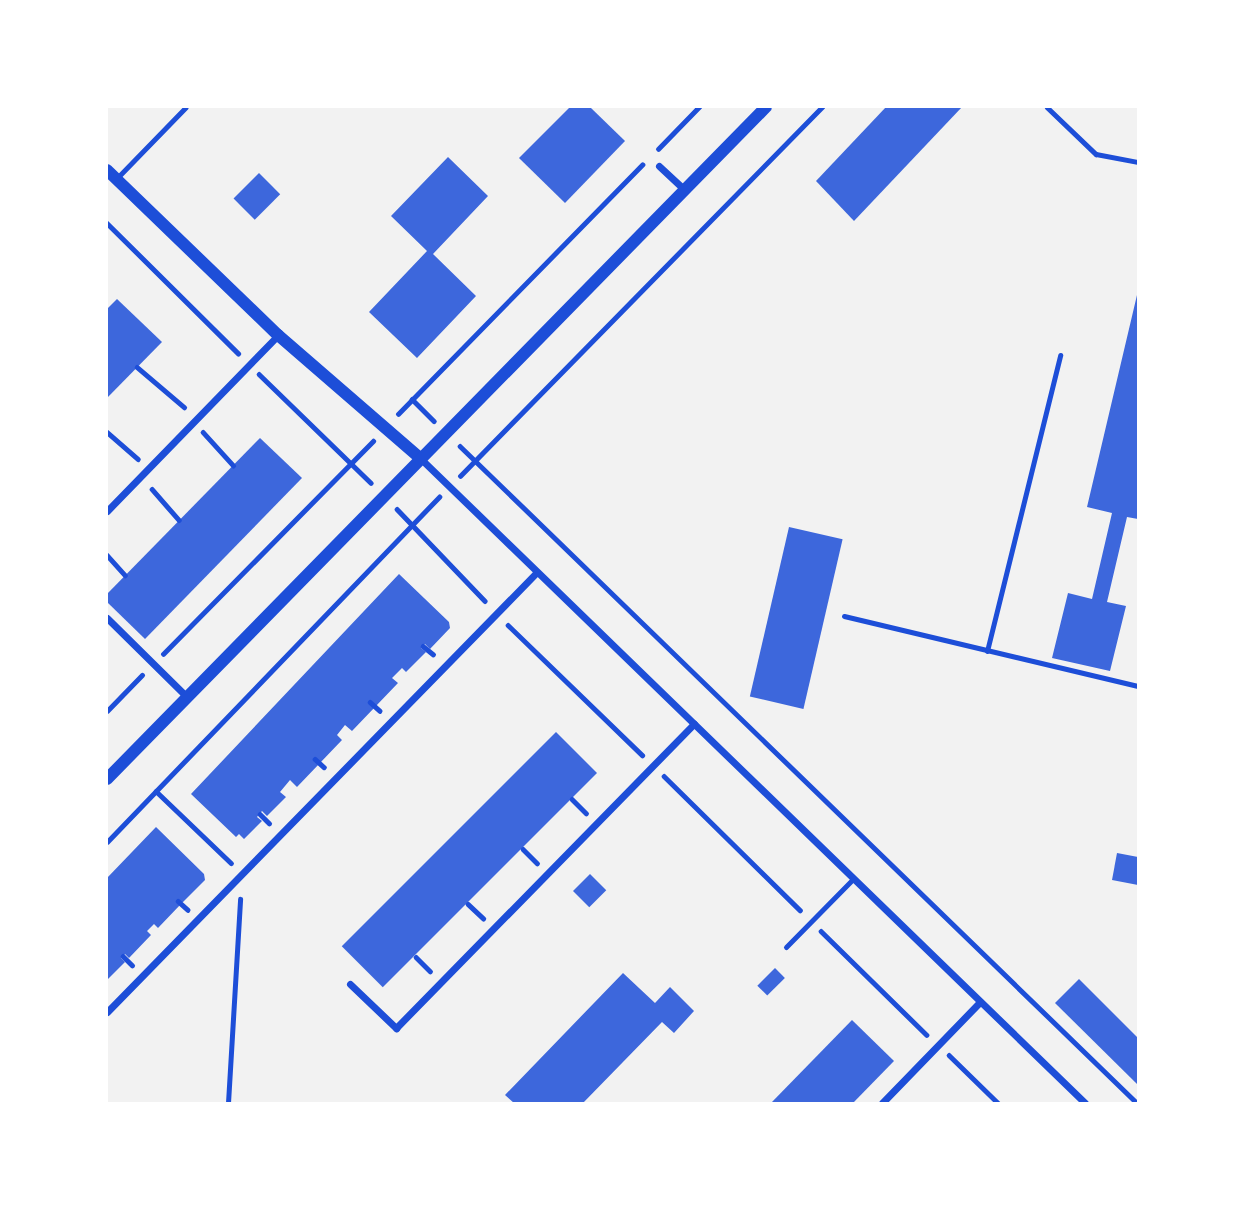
<!DOCTYPE html>
<style>
body{margin:0}
#map{position:relative;width:1245px;height:1210px;overflow:hidden;background:#f2f2f2;font-family:Overpass,sans-serif}
div>[style]{position:absolute}
.building>*{inset:0;background:#3d67dc;transform-origin:0 0}
.path>*{height:4.5px;margin:-2.25px;padding:0 2.25px;transform-origin:2.25px;border-radius:2.25px;background:#1d4ed8}
.service>*{height:5px;margin:-2.5px;padding:0 2.5px;transform-origin:2.5px;border-radius:2.5px;background:#1d4ed8}
.minor>*{height:7px;margin:-3.5px;padding:0 3.5px;transform-origin:3.5px;border-radius:3.5px;background:#1d4ed8}
.tertiary>*{height:12px;margin:-6px;padding:0 6px;transform-origin:6px;border-radius:6px;background:#1d4ed8}
span{translate:-50% -50%;white-space:nowrap;text-align:center;line-height:1.15;-webkit-text-stroke:5px #fff;paint-order:stroke}
.frame{position:absolute;inset:0;border:108px solid #fff;pointer-events:none}
</style>
<div id="map">
<div class="building">
<i style="clip-path:polygon(570px 107px,590px 107px,625px 141px,565px 203px,519px 158px)"></i>
<i style="clip-path:polygon(886px 107px,962px 107px,854px 221px,816px 181px)"></i>
<i style="clip-path:polygon(448px 157px,488px 196px,433px 254px,476px 296px,417px 358px,369px 312px,427px 251px,391px 216px)"></i>
<i style="left:259px;top:173px;width:30px;height:36px;rotate:45deg"></i>
<i style="clip-path:polygon(1137px 295px,1138px 519px,1127px 517px,1107px 602px,1126px 606px,1110px 671px,1052px 658px,1068px 593px,1092px 599px,1112px 513px,1087px 507px)"></i>
<i style="clip-path:polygon(117px 299px,162px 342px,107px 398px,107px 309px)"></i>
<i style="clip-path:polygon(260px 438px,302px 478px,145px 639px,107px 602px,107px 594px)"></i>
<i style="left:789px;top:527px;width:55px;height:174px;rotate:13deg"></i>
<i style="clip-path:polygon(399px 574px,449px 622px,450px 628px,430px 649px,425px 644px,421px 648px,426px 652px,406px 672px,402px 668px,392px 678px,398px 683px,352px 731px,345px 725px,337px 735px,342px 740px,297px 787px,290px 780px,280px 792px,286px 797px,267px 816px,262px 811px,257px 817px,262px 821px,244px 839px,239px 834px,236px 837px,191px 794px)"></i>
<i style="left:556px;top:732px;width:58px;height:303px;rotate:45deg"></i>
<i style="clip-path:polygon(156px 827px,204px 874px,205px 880px,183px 902px,177px 902px,180px 905px,158px 928px,154px 924px,147px 931px,151px 935px,129px 958px,125px 954px,121px 958px,125px 962px,107px 980px,107px 878px)"></i>
<i style="clip-path:polygon(1117px 853px,1138px 857px,1138px 885px,1112px 880px)"></i>
<i style="left:590px;top:874px;width:23px;height:24px;rotate:45deg"></i>
<i style="left:775px;top:968px;width:14px;height:25px;rotate:45deg"></i>
<i style="clip-path:polygon(623px 973px,655px 1003px,670px 987px,694px 1011px,674px 1033px,662px 1022px,583px 1103px,514px 1103px,505px 1095px)"></i>
<i style="clip-path:polygon(1079px 979px,1138px 1038px,1138px 1085px,1055px 1003px)"></i>
<i style="clip-path:polygon(852px 1020px,894px 1061px,853px 1103px,771px 1103px)"></i>
</div>
<div class="path">
<i style="left:1047px;top:107px;width:68px;rotate:43.8deg"></i>
<i style="left:1096px;top:154px;width:43px;rotate:10.8deg"></i>
<i style="left:658px;top:149px;width:59px;rotate:-45.7deg"></i>
<i style="left:107px;top:223px;width:185px;rotate:44.8deg"></i>
<i style="left:137px;top:367px;width:62px;rotate:40.4deg"></i>
<i style="left:259px;top:374px;width:156px;rotate:44.2deg"></i>
<i style="left:412px;top:399px;width:31px;rotate:45deg"></i>
<i style="left:398px;top:414px;width:349px;rotate:-45.6deg"></i>
<i style="left:107px;top:432px;width:41px;rotate:41.1deg"></i>
<i style="left:203px;top:432px;width:45px;rotate:47.7deg"></i>
<i style="left:460px;top:446px;width:943px;rotate:44.14deg"></i>
<i style="left:460px;top:476px;width:517px;rotate:-45.55deg"></i>
<i style="left:152px;top:489px;width:41px;rotate:48.9deg"></i>
<i style="left:397px;top:509px;width:127px;rotate:46.3deg"></i>
<i style="left:107px;top:555px;width:27px;rotate:48deg"></i>
<i style="left:508px;top:625px;width:187px;rotate:44.1deg"></i>
<i style="left:423px;top:646px;width:13px;rotate:39deg"></i>
<i style="left:163px;top:654px;width:299px;rotate:-45.4deg"></i>
<i style="left:370px;top:702px;width:13px;rotate:42deg"></i>
<i style="left:107px;top:711px;width:50px;rotate:-45.8deg"></i>
<i style="left:315px;top:759px;width:12px;rotate:42deg"></i>
<i style="left:664px;top:776px;width:191px;rotate:44.6deg"></i>
<i style="left:156px;top:791px;width:104px;rotate:43.8deg"></i>
<i style="left:572px;top:799px;width:20px;rotate:45deg"></i>
<i style="left:260px;top:814px;width:13px;rotate:45deg"></i>
<i style="left:107px;top:842px;width:479px;rotate:-46.1deg"></i>
<i style="left:523px;top:849px;width:20px;rotate:45deg"></i>
<i style="left:178px;top:901px;width:13px;rotate:42deg"></i>
<i style="left:468px;top:904px;width:21px;rotate:43deg"></i>
<i style="left:821px;top:931px;width:148px;rotate:44.5deg"></i>
<i style="left:123px;top:956px;width:13px;rotate:45deg"></i>
<i style="left:416px;top:957px;width:20px;rotate:45deg"></i>
<i style="left:949px;top:1055px;width:69px;rotate:44.4deg"></i>
<i style="left:228px;top:1103px;width:204px;rotate:-86.6deg"></i>
</div>
<div class="service">
<i style="left:116px;top:179px;width:100px;rotate:-45.8deg"></i>
<i style="left:844px;top:616px;width:302px;rotate:13.4deg"></i>
<i style="left:987px;top:651px;width:305px;rotate:-76.1deg"></i>
<i style="left:786px;top:947px;width:95px;rotate:-45.4deg"></i>
</div>
<div class="minor">
<i style="left:659px;top:166px;width:35px;rotate:43deg"></i>
<i style="left:421px;top:459px;width:925px;rotate:44.12deg"></i>
<i style="left:107px;top:511px;width:245px;rotate:-45.8deg"></i>
<i style="left:107px;top:618px;width:112px;rotate:44.6deg"></i>
<i style="left:350px;top:984px;width:64px;rotate:43.7deg"></i>
<i style="left:396px;top:1028px;width:426px;rotate:-45.6deg"></i>
<i style="left:107px;top:1012px;width:615px;rotate:-45.66deg"></i>
<i style="left:882px;top:1103px;width:141px;rotate:-45.9deg"></i>
</div>
<div class="tertiary">
<i style="left:107px;top:170px;width:238px;rotate:44deg"></i>
<i style="left:278px;top:335px;width:189px;rotate:40.9deg"></i>
<i style="left:107px;top:779px;width:941px;rotate:-45.56deg"></i>
</div>
<div class="frame"></div>
</div>
